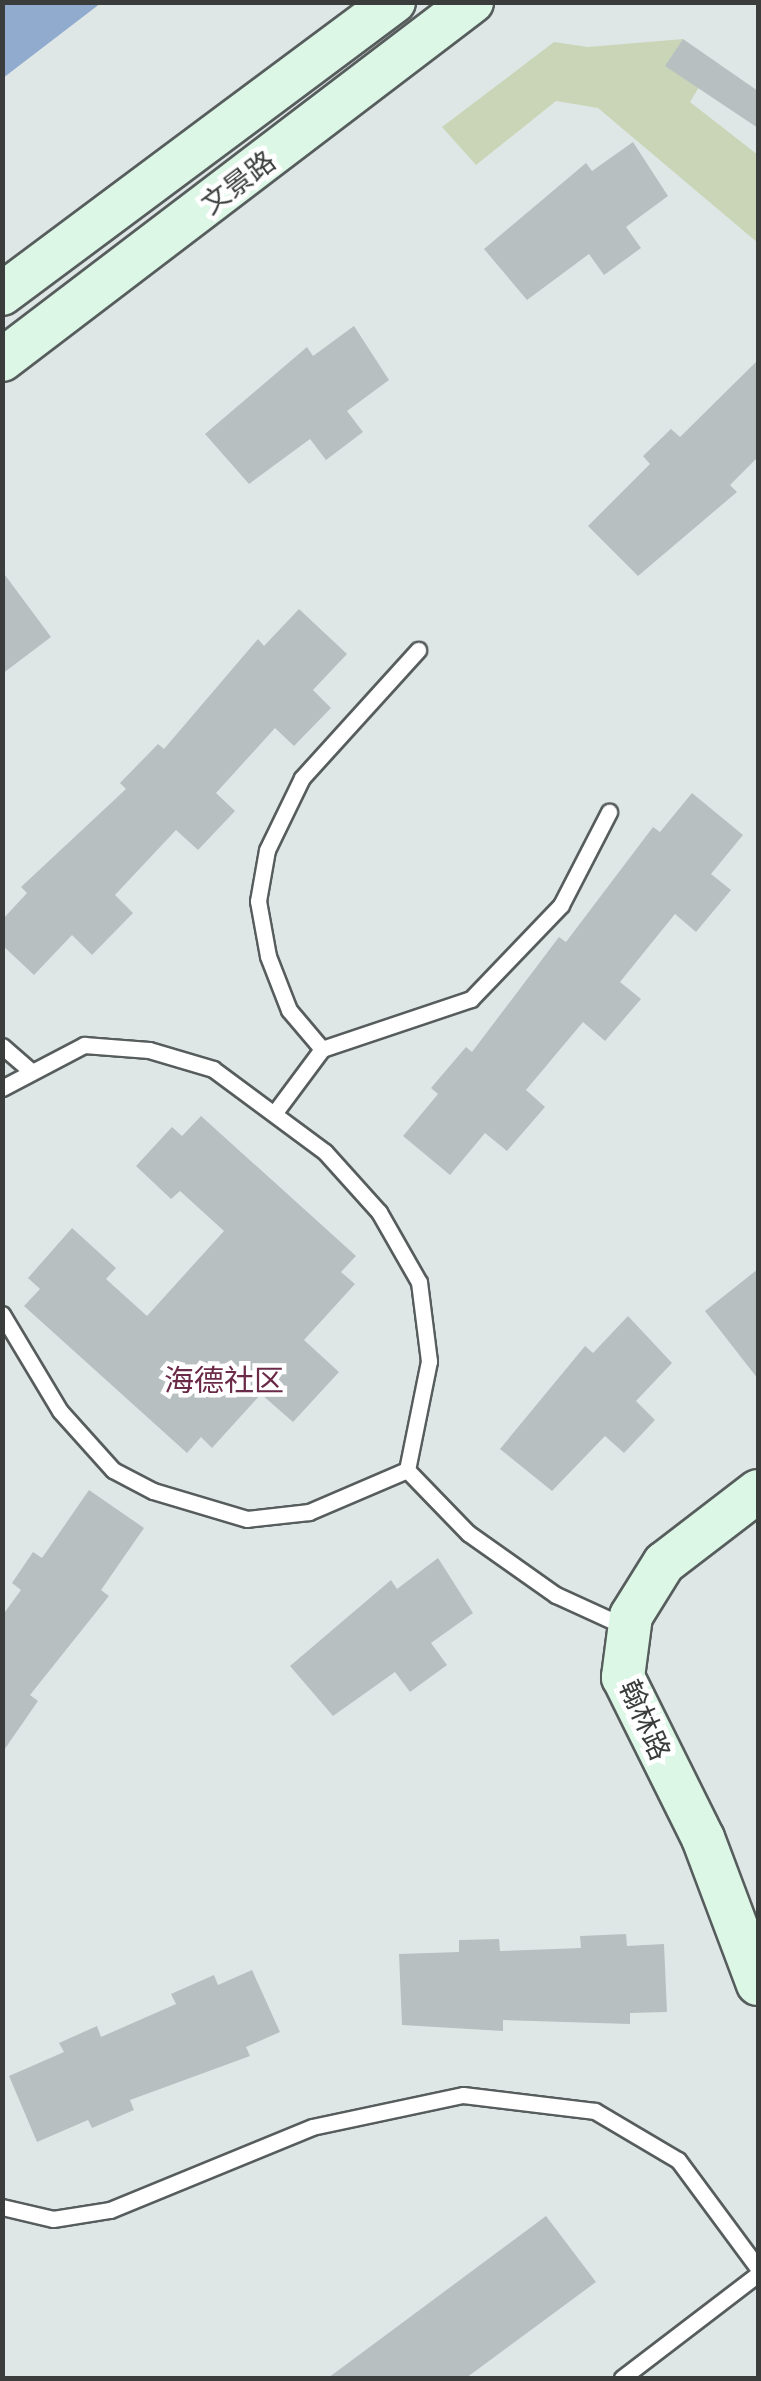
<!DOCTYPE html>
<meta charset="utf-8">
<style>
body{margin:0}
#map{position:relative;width:761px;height:2381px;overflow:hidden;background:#dfe7e6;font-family:Georgia,"Noto Sans SC",serif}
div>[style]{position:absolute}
.green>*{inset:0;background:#cad5b8}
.water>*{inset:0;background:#90abce}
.building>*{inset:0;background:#b8bfc1}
.roads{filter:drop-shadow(2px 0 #575d5d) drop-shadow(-2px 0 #575d5d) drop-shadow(0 2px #575d5d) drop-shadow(0 -2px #575d5d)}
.lane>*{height:15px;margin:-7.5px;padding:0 7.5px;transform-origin:7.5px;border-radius:7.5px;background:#fff}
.secondary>*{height:42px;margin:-21px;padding:0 21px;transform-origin:21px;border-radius:21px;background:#ddf7e7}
span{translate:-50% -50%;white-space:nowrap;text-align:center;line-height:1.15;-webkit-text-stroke:9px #fff;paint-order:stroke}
.street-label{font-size:28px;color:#3a3d3c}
.neighbourhood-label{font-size:30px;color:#6b2a48}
.frame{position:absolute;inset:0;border:5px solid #3a3d3c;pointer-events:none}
</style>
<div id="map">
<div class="green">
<i style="clip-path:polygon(683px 39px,666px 66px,699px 87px,690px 102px,758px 155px,758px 243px,598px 108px,556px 101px,476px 165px,442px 127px,554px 42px,588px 47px)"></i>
</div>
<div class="water">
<i style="clip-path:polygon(3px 2px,101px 2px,101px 3px,3px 78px)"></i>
</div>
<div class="building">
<i style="clip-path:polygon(683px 39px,758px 91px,758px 128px,665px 66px)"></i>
<i style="clip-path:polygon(633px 142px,668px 196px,626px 227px,641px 248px,604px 275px,589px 254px,527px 300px,484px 249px,586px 163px,592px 171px)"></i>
<i style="clip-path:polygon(354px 326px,389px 380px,347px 411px,363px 432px,326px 460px,310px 439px,249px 484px,205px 434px,307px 347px,313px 356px)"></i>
<i style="clip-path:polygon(758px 360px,758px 457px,730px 485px,737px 492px,638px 576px,588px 526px,650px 464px,643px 456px,671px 429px,680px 437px)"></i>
<i style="clip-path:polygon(2px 571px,51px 637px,2px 674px)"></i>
<i style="clip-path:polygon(299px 609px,347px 654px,313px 690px,331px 708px,294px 746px,275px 728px,216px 793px,235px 811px,198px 850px,176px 830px,115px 895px,133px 913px,92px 955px,72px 935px,34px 975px,2px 945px,2px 920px,27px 893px,21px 887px,126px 789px,120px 783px,158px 744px,164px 749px,258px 639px,264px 646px)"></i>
<i style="clip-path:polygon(692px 793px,743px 835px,711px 874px,731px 890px,696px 932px,675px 914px,620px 982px,641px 999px,605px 1041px,583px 1022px,526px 1090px,545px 1107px,507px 1151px,485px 1133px,450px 1175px,403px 1136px,438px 1094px,431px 1088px,466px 1047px,472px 1052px,559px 937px,566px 942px,653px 827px,660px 832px)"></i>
<i style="clip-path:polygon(201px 1116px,356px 1256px,341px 1272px,355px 1284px,304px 1340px,339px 1372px,293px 1422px,261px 1394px,212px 1448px,201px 1437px,187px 1453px,24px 1306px,40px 1289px,28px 1278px,72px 1228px,116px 1268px,106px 1279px,147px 1316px,224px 1231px,180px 1191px,171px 1199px,136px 1166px,172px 1127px,182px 1136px)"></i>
<i style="clip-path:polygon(758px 1269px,758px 1379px,705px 1311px)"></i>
<i style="clip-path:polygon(628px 1316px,672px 1363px,636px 1401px,655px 1420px,624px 1453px,605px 1436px,552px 1491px,500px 1449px,585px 1346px,593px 1353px)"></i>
<i style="clip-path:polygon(89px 1490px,144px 1528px,101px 1590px,109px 1596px,30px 1695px,38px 1701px,2px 1753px,2px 1616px,21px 1590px,12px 1583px,33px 1552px,42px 1558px)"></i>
<i style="clip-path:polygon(438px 1558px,473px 1613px,431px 1643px,447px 1665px,410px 1692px,395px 1672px,333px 1716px,290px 1666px,391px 1580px,397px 1589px)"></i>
<i style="clip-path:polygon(626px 1934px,627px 1946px,664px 1944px,667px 2012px,630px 2013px,630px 2024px,503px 2020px,503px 2031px,402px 2025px,399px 1954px,459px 1952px,459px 1940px,499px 1939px,500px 1951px,581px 1948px,580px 1936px)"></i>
<i style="clip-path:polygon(252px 1970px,280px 2032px,246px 2047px,250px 2056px,130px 2100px,134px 2110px,92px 2128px,88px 2120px,37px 2142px,9px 2076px,64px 2052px,59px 2043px,97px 2026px,101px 2037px,176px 2004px,171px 1994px,214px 1975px,218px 1985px)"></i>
<i style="clip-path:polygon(546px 2216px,596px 2282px,466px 2378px,328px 2378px)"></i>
</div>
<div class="roads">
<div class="lane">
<i style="left:2px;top:1046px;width:35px;rotate:41deg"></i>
<i style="left:322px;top:1049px;width:51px;rotate:-130.2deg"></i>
<i style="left:289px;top:1010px;width:58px;rotate:-111.3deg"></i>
<i style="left:268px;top:956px;width:56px;rotate:-100.3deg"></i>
<i style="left:258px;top:901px;width:52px;rotate:-80deg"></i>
<i style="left:267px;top:850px;width:80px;rotate:-64.1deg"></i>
<i style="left:302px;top:778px;width:173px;rotate:-47.8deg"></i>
<i style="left:2px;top:1088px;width:93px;rotate:-27.7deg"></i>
<i style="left:84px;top:1045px;width:65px;rotate:4.4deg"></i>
<i style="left:149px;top:1050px;width:67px;rotate:16.5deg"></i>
<i style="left:213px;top:1069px;width:139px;rotate:36.5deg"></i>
<i style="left:325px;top:1152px;width:81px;rotate:48deg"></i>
<i style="left:379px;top:1212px;width:81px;rotate:60.3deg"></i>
<i style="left:419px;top:1282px;width:80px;rotate:82.8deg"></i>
<i style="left:429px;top:1361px;width:111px;rotate:101.4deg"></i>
<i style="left:407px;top:1470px;width:107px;rotate:156.8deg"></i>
<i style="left:309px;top:1512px;width:62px;rotate:173.6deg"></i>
<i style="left:247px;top:1519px;width:98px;rotate:-163.4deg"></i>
<i style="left:153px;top:1491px;width:45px;rotate:-152.3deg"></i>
<i style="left:113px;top:1470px;width:79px;rotate:-131.9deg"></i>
<i style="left:60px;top:1411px;width:113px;rotate:-120.9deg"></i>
<i style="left:276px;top:1111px;width:77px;rotate:-53.4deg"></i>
<i style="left:322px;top:1049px;width:157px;rotate:-18.6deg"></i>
<i style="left:471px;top:999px;width:130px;rotate:-46.2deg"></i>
<i style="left:561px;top:905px;width:105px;rotate:-62.7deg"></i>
<i style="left:407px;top:1470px;width:88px;rotate:45.9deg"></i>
<i style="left:468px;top:1533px;width:108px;rotate:35.2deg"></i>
<i style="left:556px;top:1595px;width:77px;rotate:24.6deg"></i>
<i style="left:2px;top:2207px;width:52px;rotate:13.2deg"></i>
<i style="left:53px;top:2219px;width:58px;rotate:-9deg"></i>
<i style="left:110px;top:2210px;width:218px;rotate:-22.3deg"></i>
<i style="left:312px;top:2127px;width:154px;rotate:-12deg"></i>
<i style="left:463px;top:2095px;width:133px;rotate:6.9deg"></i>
<i style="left:595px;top:2111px;width:96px;rotate:30.6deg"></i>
<i style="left:678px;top:2160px;width:134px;rotate:53.5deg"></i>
<i style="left:622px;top:2378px;width:171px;rotate:-37.4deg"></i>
</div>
<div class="secondary">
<i style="left:2px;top:294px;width:489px;rotate:-36.7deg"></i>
<i style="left:2px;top:360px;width:591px;rotate:-37.3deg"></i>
<i style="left:758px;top:1491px;width:118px;rotate:142.5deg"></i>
<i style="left:664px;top:1563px;width:62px;rotate:121.9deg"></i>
<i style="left:631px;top:1616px;width:62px;rotate:97.5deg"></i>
<i style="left:623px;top:1677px;width:180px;rotate:63.6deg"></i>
<i style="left:703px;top:1838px;width:156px;rotate:69.4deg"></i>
</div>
</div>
<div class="street-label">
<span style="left:237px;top:181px;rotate:-37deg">文景路</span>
<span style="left:647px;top:1719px;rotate:66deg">翰林路</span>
</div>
<div class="neighbourhood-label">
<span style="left:224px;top:1378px">海德社区</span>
</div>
<div class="frame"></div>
</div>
